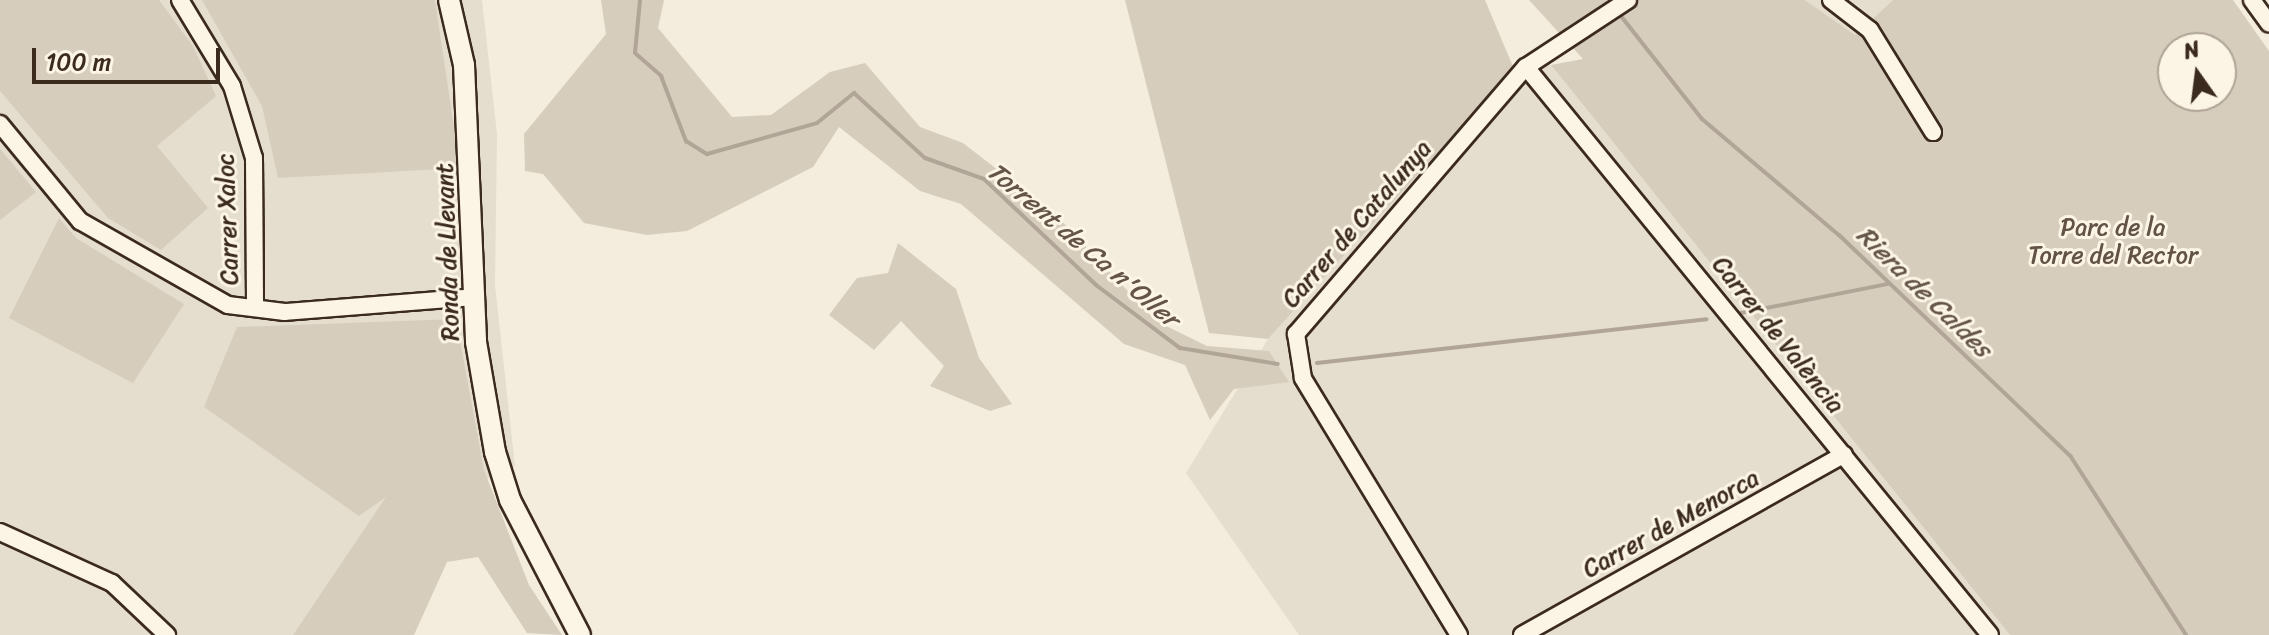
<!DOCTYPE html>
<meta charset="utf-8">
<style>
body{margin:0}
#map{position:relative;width:2269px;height:635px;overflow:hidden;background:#f4eddd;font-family:Sriracha,sans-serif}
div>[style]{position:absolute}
.built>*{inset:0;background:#e5ddce}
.green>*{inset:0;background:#d6cdbd}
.stream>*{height:4px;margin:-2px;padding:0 2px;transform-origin:2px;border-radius:2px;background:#b0a596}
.roads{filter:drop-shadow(2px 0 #3b2a1e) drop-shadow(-2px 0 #3b2a1e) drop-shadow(0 2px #3b2a1e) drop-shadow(0 -2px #3b2a1e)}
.minor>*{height:16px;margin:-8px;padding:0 8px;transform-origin:8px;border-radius:8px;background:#fcf5e5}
.major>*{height:20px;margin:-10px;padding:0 10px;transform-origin:10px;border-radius:10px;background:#fcf5e5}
span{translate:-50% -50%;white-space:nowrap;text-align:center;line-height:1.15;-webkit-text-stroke:6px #fcf5e5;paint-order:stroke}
.street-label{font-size:24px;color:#3b2a1e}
.park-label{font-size:24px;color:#625346}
.water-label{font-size:26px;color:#645548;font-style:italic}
.north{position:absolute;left:2157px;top:32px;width:80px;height:80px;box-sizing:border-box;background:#fcf5e5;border:2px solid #afa495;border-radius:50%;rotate:346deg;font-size:22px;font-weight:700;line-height:32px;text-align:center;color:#3b2a1e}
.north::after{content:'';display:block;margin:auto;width:28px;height:36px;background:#3b2a1e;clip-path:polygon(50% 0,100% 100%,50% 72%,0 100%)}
.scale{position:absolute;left:32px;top:48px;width:188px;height:36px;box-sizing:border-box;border:4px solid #3b2a1e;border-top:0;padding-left:10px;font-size:24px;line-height:28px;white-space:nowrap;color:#3b2a1e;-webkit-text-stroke:6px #fcf5e5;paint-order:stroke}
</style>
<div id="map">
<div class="built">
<i style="clip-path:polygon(0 0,482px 0,497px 134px,495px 285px,515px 466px,483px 481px,404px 635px,0 635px)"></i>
<i style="clip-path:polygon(1805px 0,1893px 0,1855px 35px)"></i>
<i style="clip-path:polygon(1551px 65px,2010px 635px,1299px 635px,1186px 473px,1268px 339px,1514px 69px)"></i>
</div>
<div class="green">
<i style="clip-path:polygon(0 0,159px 0,193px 46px,216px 96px,157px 146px,208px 208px,161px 250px,108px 218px,0 91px)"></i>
<i style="clip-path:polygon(202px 0,435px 0,460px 168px,278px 178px,262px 106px)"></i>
<i style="clip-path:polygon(601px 0,664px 0,658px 28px,732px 117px,771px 115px,830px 72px,865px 63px,920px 127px,963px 143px,1055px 214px,1156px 321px,1207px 346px,1269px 351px,1289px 382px,1234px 389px,1210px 420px,1185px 365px,1124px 344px,961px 204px,920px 191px,839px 127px,813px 167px,687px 231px,647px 235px,584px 223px,543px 174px,525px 171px,524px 134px,606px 34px)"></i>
<i style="clip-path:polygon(1125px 0,1485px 0,1514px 69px,1268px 339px,1209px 333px)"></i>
<i style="clip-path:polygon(evenodd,1529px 0,1805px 0,1855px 35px,1893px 0,2233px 0,2269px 51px,2269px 635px,2010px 635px,1551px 65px,1583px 59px,1529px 0,2173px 48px,2221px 48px,2221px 96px,2173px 96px,2173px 48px)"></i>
<i style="clip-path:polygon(0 149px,36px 192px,0 220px)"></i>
<i style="clip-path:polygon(59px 218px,76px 238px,184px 304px,133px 383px,9px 318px)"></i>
<i style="clip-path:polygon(898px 243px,956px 289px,979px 358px,1012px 404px,990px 411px,930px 386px,944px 366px,901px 321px,874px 350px,829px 315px,857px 278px,888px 273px)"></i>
<i style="clip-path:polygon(456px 319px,484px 470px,529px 585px,562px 635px,527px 633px,478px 557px,447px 562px,414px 635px,293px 635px,386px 497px,359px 516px,204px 407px,237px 327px)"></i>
</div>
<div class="stream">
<i style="left:640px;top:0;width:53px;rotate:95.4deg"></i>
<i style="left:635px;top:53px;width:35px;rotate:41deg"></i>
<i style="left:661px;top:76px;width:70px;rotate:69deg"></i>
<i style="left:686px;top:141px;width:25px;rotate:32deg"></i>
<i style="left:707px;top:154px;width:114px;rotate:-15.7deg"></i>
<i style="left:817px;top:123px;width:48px;rotate:-39deg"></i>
<i style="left:854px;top:93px;width:96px;rotate:42.5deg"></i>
<i style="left:925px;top:158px;width:63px;rotate:19.6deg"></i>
<i style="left:984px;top:179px;width:154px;rotate:43.4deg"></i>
<i style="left:1096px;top:285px;width:105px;rotate:36.9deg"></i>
<i style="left:1180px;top:348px;width:99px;rotate:9.3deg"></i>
<i style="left:1617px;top:11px;width:137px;rotate:51.8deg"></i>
<i style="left:1702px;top:119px;width:180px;rotate:40.3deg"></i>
<i style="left:1839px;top:235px;width:321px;rotate:43.7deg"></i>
<i style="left:2071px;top:457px;width:212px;rotate:57.1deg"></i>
<i style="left:1741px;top:313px;width:150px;rotate:-11.2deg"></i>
<i style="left:1317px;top:363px;width:392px;rotate:-6.4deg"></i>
</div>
<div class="roads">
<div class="minor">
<i style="left:180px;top:0;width:100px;rotate:58.8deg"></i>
<i style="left:232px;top:86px;width:75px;rotate:73deg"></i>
<i style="left:254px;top:158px;width:150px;rotate:89.6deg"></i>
<i style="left:1831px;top:0;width:49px;rotate:37.6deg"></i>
<i style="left:1870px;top:30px;width:120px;rotate:58.3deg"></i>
<i style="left:2252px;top:0;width:29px;rotate:54deg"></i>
<i style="left:1526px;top:67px;width:733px;rotate:50.75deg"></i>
<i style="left:0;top:124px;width:126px;rotate:50.5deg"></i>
<i style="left:80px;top:221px;width:170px;rotate:29.6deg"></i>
<i style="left:228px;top:305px;width:57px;rotate:7deg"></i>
<i style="left:285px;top:312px;width:191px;rotate:-4.5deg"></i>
<i style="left:0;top:532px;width:123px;rotate:24.5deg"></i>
<i style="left:112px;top:583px;width:76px;rotate:43.4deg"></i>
<i style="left:1459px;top:635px;width:301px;rotate:-121.3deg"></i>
<i style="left:1303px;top:378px;width:45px;rotate:-99deg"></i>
<i style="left:1296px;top:334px;width:352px;rotate:-49.3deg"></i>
<i style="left:1526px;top:67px;width:122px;rotate:-33.3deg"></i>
<i style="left:1522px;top:635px;width:369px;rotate:-29.3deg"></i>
</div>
<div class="major">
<i style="left:449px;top:0;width:67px;rotate:77deg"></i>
<i style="left:464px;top:65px;width:277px;rotate:87.5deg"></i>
<i style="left:476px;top:342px;width:112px;rotate:80.2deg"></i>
<i style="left:495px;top:452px;width:50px;rotate:72.6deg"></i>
<i style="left:510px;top:500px;width:152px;rotate:62.6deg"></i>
</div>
</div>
<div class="street-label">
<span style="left:228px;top:219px;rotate:-92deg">Carrer Xaloc</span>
<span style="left:1357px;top:224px;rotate:-49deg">Carrer de Catalunya</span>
<span style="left:448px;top:252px;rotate:-92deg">Ronda de Llevant</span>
<span style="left:1778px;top:335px;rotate:51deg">Carrer de València</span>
<span style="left:1671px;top:524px;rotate:-29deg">Carrer de Menorca</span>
</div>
<div class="park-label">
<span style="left:2113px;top:242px">Parc de la<br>Torre del Rector</span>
</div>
<div class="water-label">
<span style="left:1083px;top:245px;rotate:40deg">Torrent de Ca n'Oller</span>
<span style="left:1924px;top:292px;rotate:44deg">Riera de Caldes</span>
</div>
<div class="north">N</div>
<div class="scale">100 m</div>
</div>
